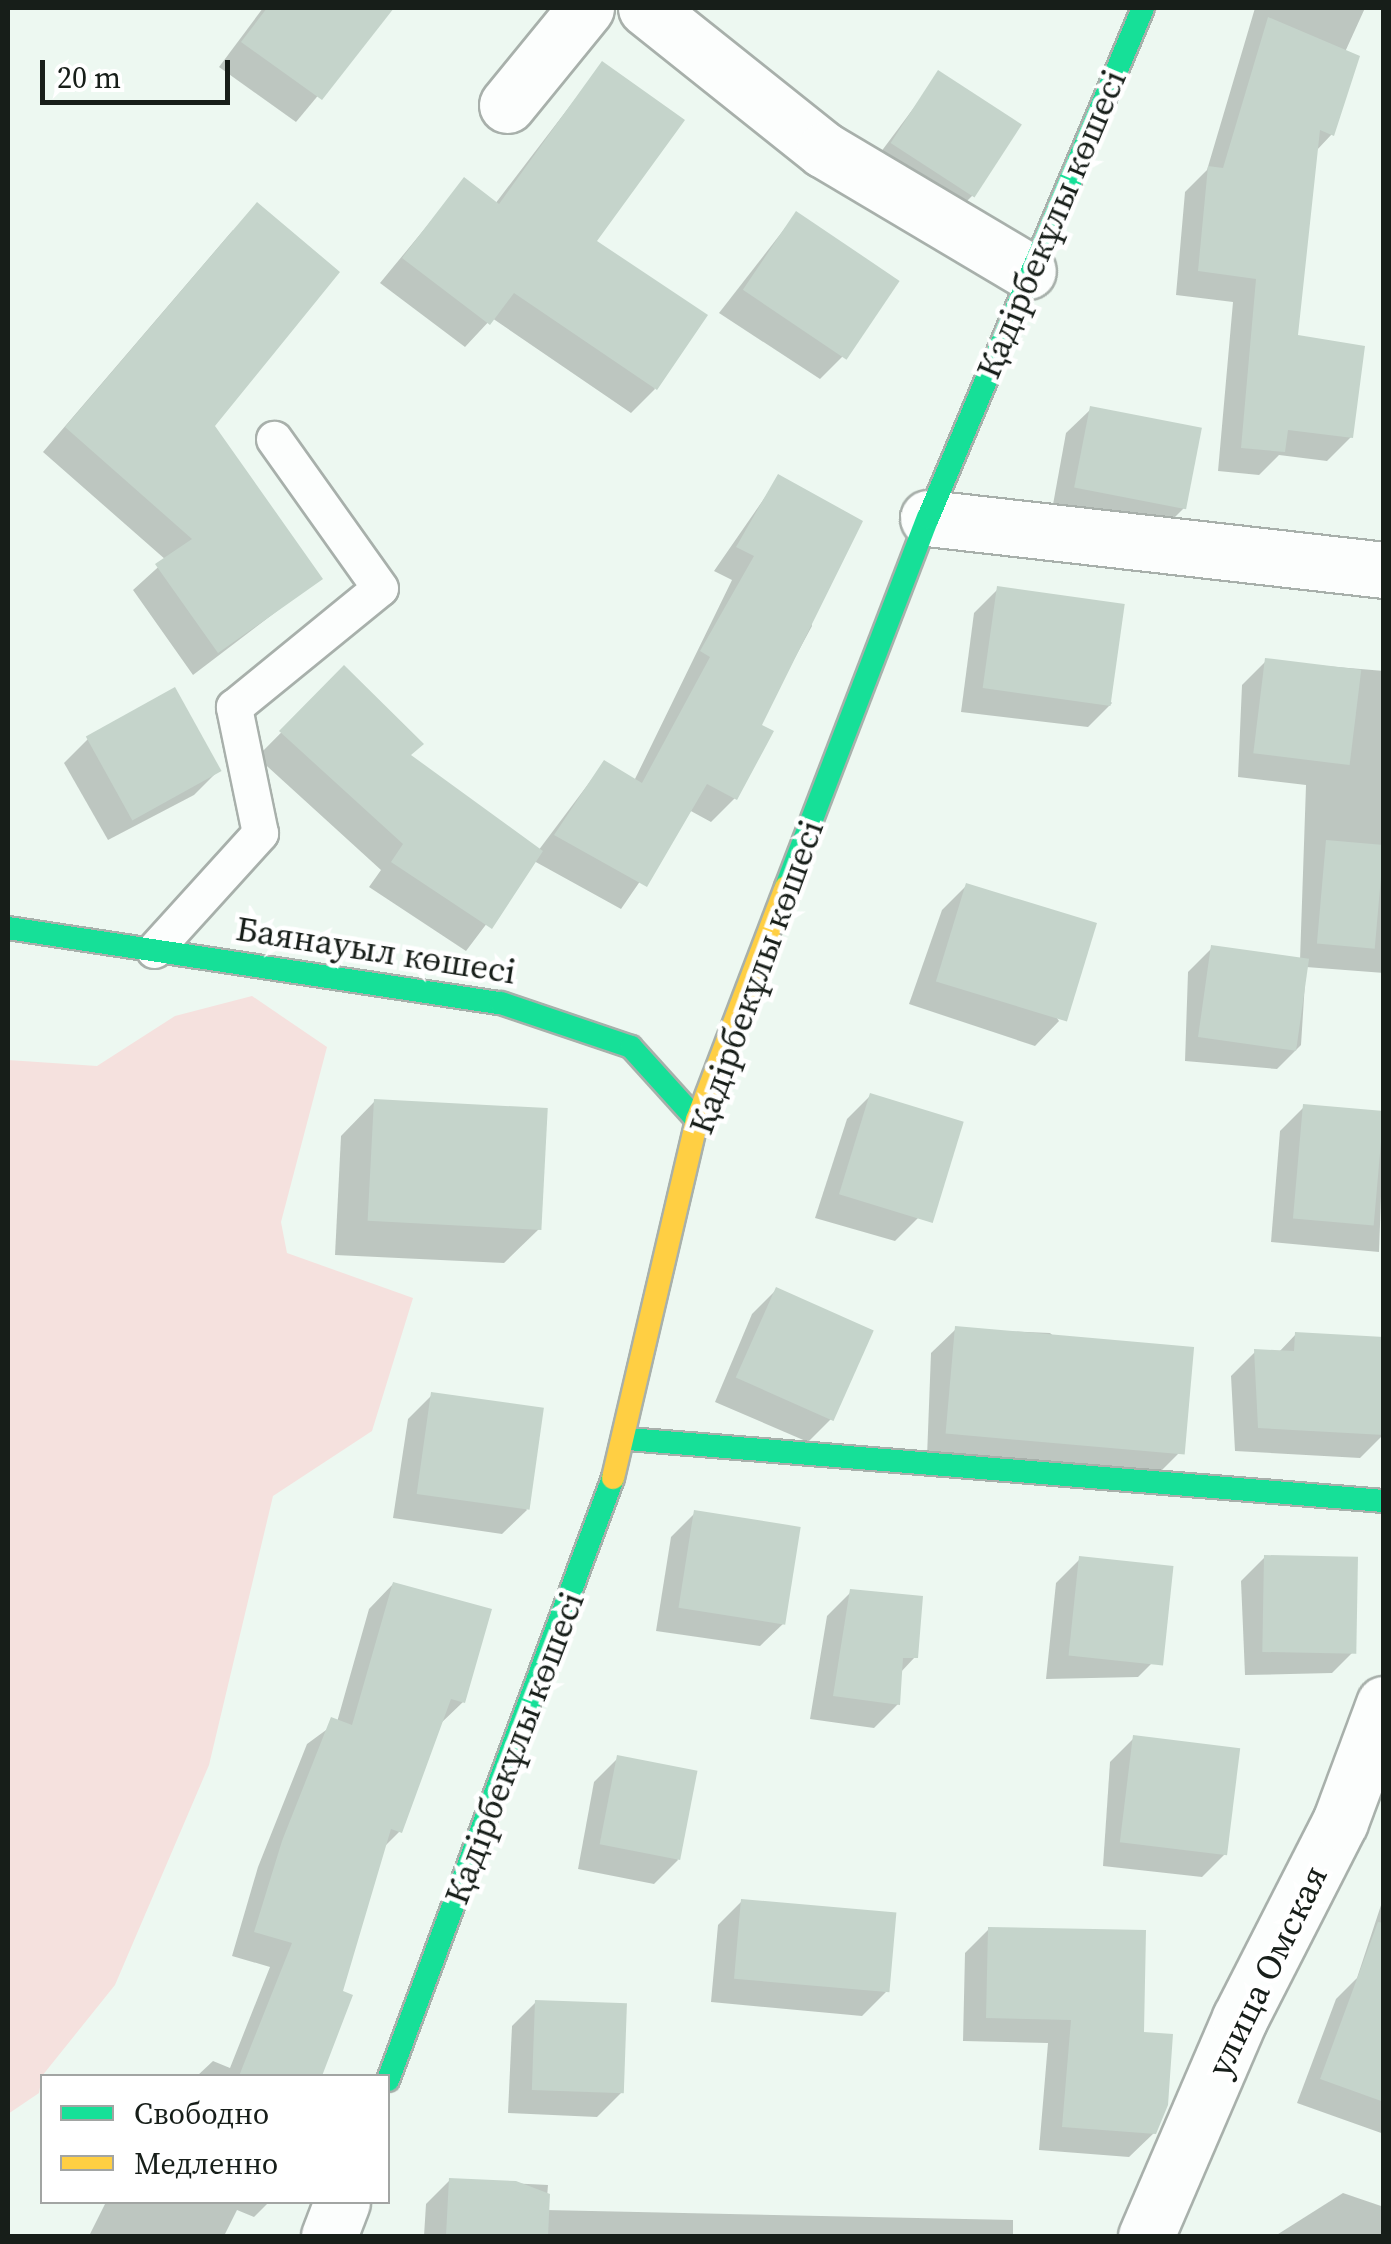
<!DOCTYPE html>
<meta charset="utf-8">
<style>
body{margin:0}
#map{position:relative;width:1391px;height:2244px;overflow:hidden;background:#edf8f1;font-family:"Source Serif 4",serif}
div>[style]{position:absolute}
.green>*{inset:0;background:#f5e1de}
.shadow>*{inset:0;background:#0003}
.building>*{inset:0;background:#c5d4cb;transform-origin:0 0}
.roads{filter:drop-shadow(2px 0 #a8b0ab) drop-shadow(-2px 0 #a8b0ab) drop-shadow(0 2px #a8b0ab) drop-shadow(0 -2px #a8b0ab)}
.lane>*{height:35px;margin:-17.5px;padding:0 17.5px;transform-origin:17.5px;border-radius:17.5px;background:#fcfefd}
.street>*{height:55px;margin:-27.5px;padding:0 27.5px;transform-origin:27.5px;border-radius:27.5px;background:#fcfefd}
.fast>*{height:22px;margin:-11px;padding:0 11px;transform-origin:11px;border-radius:11px;background:#16e098}
.slow>*{height:22px;margin:-11px;padding:0 11px;transform-origin:11px;border-radius:11px;background:#ffcf43}
span{translate:-50% -50%;white-space:nowrap;text-align:center;line-height:1.15;-webkit-text-stroke:9px #fff;paint-order:stroke}
.street-label{font-size:35px;color:#171e19}
.frame{position:absolute;inset:0;border:10px solid #171e19;pointer-events:none}
.legend{position:absolute;left:40px;top:2074px;width:350px;height:130px;box-sizing:border-box;background:#fff;border:2px solid #a2a5a3;margin:0;padding:12px 18px;list-style:none;font-size:30px;color:#171e19}
.legend li{display:flex;align-items:center;gap:20px;height:50px}
.legend b{width:50px;border:2px solid #a2a5a3}
.scale{position:absolute;left:40px;top:60px;width:190px;height:45px;box-sizing:border-box;border:5px solid #171e19;border-top:0;padding-left:12px;font-size:30px;line-height:35px;white-space:nowrap;color:#171e19;-webkit-text-stroke:8px #fff;paint-order:stroke}
</style>
<div id="map">
<div class="green">
<i style="clip-path:polygon(252px 996px,327px 1047px,281px 1222px,287px 1253px,413px 1298px,372px 1431px,273px 1496px,209px 1765px,115px 1985px,42px 2076px,39px 2093px,8px 2114px,8px 1060px,97px 1066px,175px 1016px)"></i>
</div>
<div class="shadow">
<i style="clip-path:polygon(263px 8px,354px 8px,376px 26px,296px 122px,219px 67px)"></i>
<i style="clip-path:polygon(1255px 8px,1365px 8px,1345px 52px,1332px 134px,1316px 151px,1295px 337px,1351px 437px,1327px 461px,1279px 455px,1259px 475px,1218px 471px,1233px 302px,1176px 295px,1185px 192px,1207px 170px)"></i>
<i style="clip-path:polygon(602px 64px,593px 241px,655px 389px,631px 413px,492px 318px,465px 347px,380px 283px,464px 181px,495px 204px)"></i>
<i style="clip-path:polygon(939px 74px,973px 195px,949px 219px,869px 168px)"></i>
<i style="clip-path:polygon(796px 214px,844px 355px,820px 379px,719px 313px)"></i>
<i style="clip-path:polygon(233px 230px,212px 426px,319px 579px,193px 675px,133px 590px,166px 560px,43px 452px)"></i>
<i style="clip-path:polygon(1091px 409px,1185px 507px,1161px 531px,1052px 510px,1066px 433px)"></i>
<i style="clip-path:polygon(779px 477px,812px 626px,758px 726px,735px 798px,711px 822px,689px 810px,621px 909px,534px 861px,466px 951px,369px 887px,381px 870px,257px 757px,344px 669px,408px 756px,538px 851px,604px 763px,634px 781px,732px 580px,714px 571px)"></i>
<i style="clip-path:polygon(998px 589px,1112px 703px,1088px 727px,961px 712px,974px 613px)"></i>
<i style="clip-path:polygon(1266px 661px,1384px 671px,1384px 973px,1306px 967px,1301px 1045px,1277px 1069px,1185px 1061px,1188px 972px,1212px 948px,1300px 960px,1306px 785px,1238px 777px,1242px 685px)"></i>
<i style="clip-path:polygon(88px 739px,218px 771px,194px 795px,108px 840px,64px 763px)"></i>
<i style="clip-path:polygon(966px 886px,1059px 1021px,1035px 1046px,909px 1004px,942px 910px)"></i>
<i style="clip-path:polygon(871px 1095px,919px 1217px,895px 1241px,815px 1218px,847px 1119px)"></i>
<i style="clip-path:polygon(375px 1101px,539px 1229px,504px 1263px,335px 1255px,341px 1136px)"></i>
<i style="clip-path:polygon(1304px 1107px,1384px 1114px,1379px 1252px,1271px 1242px,1280px 1131px)"></i>
<i style="clip-path:polygon(776px 1290px,832px 1418px,808px 1442px,715px 1402px,752px 1314px)"></i>
<i style="clip-path:polygon(956px 1329px,1050px 1333px,1181px 1451px,1157px 1475px,927px 1457px,931px 1353px)"></i>
<i style="clip-path:polygon(1296px 1334px,1384px 1434px,1360px 1458px,1235px 1451px,1231px 1376px,1255px 1352px,1278px 1353px)"></i>
<i style="clip-path:polygon(432px 1395px,527px 1510px,502px 1534px,393px 1518px,408px 1419px)"></i>
<i style="clip-path:polygon(695px 1513px,785px 1622px,760px 1646px,656px 1631px,671px 1537px)"></i>
<i style="clip-path:polygon(1265px 1557px,1356px 1649px,1332px 1673px,1245px 1675px,1241px 1581px)"></i>
<i style="clip-path:polygon(1080px 1559px,1162px 1653px,1138px 1677px,1046px 1679px,1056px 1583px)"></i>
<i style="clip-path:polygon(393px 1584px,463px 1702px,438px 1726px,399px 1832px,383px 1848px,340px 1993px,350px 1997px,321px 2076px,197px 2076px,213px 2061px,230px 2068px,270px 1967px,232px 1956px,258px 1867px,307px 1744px,337px 1722px,369px 1609px)"></i>
<i style="clip-path:polygon(851px 1592px,915px 1657px,900px 1673px,898px 1704px,874px 1728px,810px 1719px,827px 1616px)"></i>
<i style="clip-path:polygon(1134px 1738px,1226px 1853px,1202px 1877px,1103px 1866px,1110px 1762px)"></i>
<i style="clip-path:polygon(618px 1758px,678px 1860px,654px 1884px,578px 1869px,594px 1782px)"></i>
<i style="clip-path:polygon(1384px 1896px,1384px 2134px,1297px 2103px,1336px 1999px,1357px 1978px)"></i>
<i style="clip-path:polygon(742px 1901px,886px 1992px,862px 2016px,711px 2002px,718px 1925px)"></i>
<i style="clip-path:polygon(989px 1929px,1142px 2035px,1154px 2133px,1129px 2157px,1039px 2150px,1048px 2043px,963px 2041px,965px 1953px)"></i>
<i style="clip-path:polygon(536px 2002px,621px 2093px,597px 2117px,508px 2113px,512px 2026px)"></i>
<i style="clip-path:polygon(450px 2180px,548px 2185px,546px 2210px,1013px 2220px,1013px 2236px,424px 2236px,426px 2204px)"></i>
<i style="clip-path:polygon(1343px 2193px,1384px 2207px,1384px 2236px,1275px 2236px)"></i>
<i style="clip-path:polygon(106px 2202px,269px 2202px,254px 2217px,237px 2210px,224px 2236px,89px 2236px)"></i>
</div>
<div class="building">
<i style="clip-path:polygon(267px 8px,394px 8px,322px 100px,241px 42px)"></i>
<i style="clip-path:polygon(1268px 17px,1360px 56px,1334px 136px,1320px 130px,1298px 335px,1365px 346px,1353px 438px,1288px 430px,1285px 452px,1241px 448px,1256px 279px,1198px 271px,1208px 166px,1223px 168px)"></i>
<i style="clip-path:polygon(602px 61px,685px 120px,597px 241px,708px 315px,657px 390px,514px 293px,490px 325px,402px 258px,464px 177px,499px 204px)"></i>
<i style="left:938px;top:70px;width:100px;height:87px;rotate:33deg"></i>
<i style="clip-path:polygon(257px 202px,340px 272px,215px 426px,323px 579px,218px 653px,155px 564px,192px 539px,65px 427px)"></i>
<i style="left:796px;top:211px;width:125px;height:95px;rotate:34deg"></i>
<i style="left:1090px;top:406px;width:114px;height:83px;rotate:11deg"></i>
<i style="clip-path:polygon(778px 474px,863px 521px,762px 725px,774px 731px,737px 800px,707px 784px,647px 887px,554px 835px,604px 760px,642px 783px,710px 657px,700px 651px,754px 556px,736px 547px)"></i>
<i style="left:997px;top:586px;width:129px;height:103px;rotate:8deg"></i>
<i style="left:1265px;top:658px;width:97px;height:96px;rotate:7deg"></i>
<i style="clip-path:polygon(344px 665px,424px 744px,411px 755px,543px 851px,492px 929px,391px 862px,403px 844px,279px 731px)"></i>
<i style="left:175px;top:687px;width:96px;height:102px;rotate:61deg"></i>
<i style="left:1326px;top:840px;width:58px;height:104px;rotate:5deg"></i>
<i style="left:966px;top:883px;width:137px;height:103px;rotate:17deg"></i>
<i style="left:1211px;top:945px;width:99px;height:93px;rotate:8deg"></i>
<i style="left:870px;top:1093px;width:98px;height:106px;rotate:17deg"></i>
<i style="left:374px;top:1099px;width:174px;height:122px;rotate:3deg"></i>
<i style="left:1303px;top:1104px;width:81px;height:115px;rotate:5deg"></i>
<i style="left:776px;top:1287px;width:107px;height:99px;rotate:24deg"></i>
<i style="left:955px;top:1326px;width:240px;height:108px;rotate:5deg"></i>
<i style="clip-path:polygon(1295px 1332px,1384px 1337px,1384px 1435px,1258px 1428px,1254px 1349px,1294px 1351px)"></i>
<i style="left:431px;top:1392px;width:114px;height:103px;rotate:8deg"></i>
<i style="left:694px;top:1510px;width:108px;height:99px;rotate:9deg"></i>
<i style="left:1264px;top:1555px;width:94px;height:97px;rotate:1deg"></i>
<i style="left:1079px;top:1556px;width:95px;height:100px;rotate:6deg"></i>
<i style="clip-path:polygon(393px 1582px,492px 1609px,465px 1703px,451px 1699px,402px 1833px,391px 1829px,343px 1991px,353px 1995px,322px 2076px,239px 2076px,292px 1943px,254px 1932px,282px 1841px,331px 1717px,352px 1725px)"></i>
<i style="clip-path:polygon(850px 1589px,923px 1596px,918px 1658px,903px 1658px,900px 1705px,833px 1696px)"></i>
<i style="left:1133px;top:1735px;width:108px;height:108px;rotate:7deg"></i>
<i style="left:617px;top:1755px;width:82px;height:91px;rotate:11deg"></i>
<i style="left:741px;top:1899px;width:156px;height:80px;rotate:5deg"></i>
<i style="clip-path:polygon(1378px 1922px,1384px 1923px,1384px 2102px,1320px 2079px)"></i>
<i style="clip-path:polygon(988px 1927px,1146px 1930px,1144px 2032px,1173px 2034px,1168px 2105px,1156px 2134px,1062px 2127px,1071px 2020px,986px 2018px)"></i>
<i style="left:535px;top:2000px;width:92px;height:90px;rotate:2deg"></i>
<i style="clip-path:polygon(449px 2178px,516px 2181px,550px 2194px,548px 2236px,446px 2236px)"></i>
</div>
<div class="roads">
<div class="lane">
<i style="left:154px;top:950px;width:158px;rotate:-47.8deg"></i>
<i style="left:260px;top:833px;width:129px;rotate:-101.7deg"></i>
<i style="left:234px;top:707px;width:188px;rotate:-39.2deg"></i>
<i style="left:380px;top:588px;width:183px;rotate:-125.4deg"></i>
</div>
<div class="street">
<i style="left:646px;top:8px;width:228px;rotate:38.6deg"></i>
<i style="left:824px;top:150px;width:237px;rotate:30.7deg"></i>
<i style="left:507px;top:105px;width:125px;rotate:-50.8deg"></i>
<i style="left:928px;top:518px;width:459px;rotate:6.5deg"></i>
<i style="left:329px;top:2236px;width:36px;rotate:-69deg"></i>
<i style="left:1146px;top:2236px;width:237px;rotate:-66.7deg"></i>
<i style="left:1240px;top:2018px;width:220px;rotate:-63deg"></i>
<i style="left:1340px;top:1822px;width:126px;rotate:-69.6deg"></i>
</div>
<div class="fast">
<i style="left:786px;top:887px;width:395px;rotate:-69deg"></i>
<i style="left:928px;top:518px;width:553px;rotate:-67.14deg"></i>
<i style="left:8px;top:928px;width:499px;rotate:8.7deg"></i>
<i style="left:501px;top:1003px;width:137px;rotate:18.7deg"></i>
<i style="left:631px;top:1047px;width:98px;rotate:47.9deg"></i>
<i style="left:628px;top:1439px;width:759px;rotate:4.69deg"></i>
<i style="left:388px;top:2080px;width:643px;rotate:-69.51deg"></i>
</div>
<div class="slow">
<i style="left:613px;top:1478px;width:368px;rotate:-76.8deg"></i>
<i style="left:697px;top:1120px;width:249px;rotate:-69.1deg"></i>
</div>
</div>
<div class="street-label">
<span style="left:1051px;top:224px;rotate:-67deg">Қадірбекұлы көшесі</span>
<span style="left:376px;top:950px;rotate:9deg">Баянауыл көшесі</span>
<span style="left:756px;top:977px;rotate:-70deg">Қадірбекұлы көшесі</span>
<span style="left:514px;top:1748px;rotate:-69deg">Қадірбекұлы көшесі</span>
<span style="left:1267px;top:1971px;rotate:-64deg">улица Омская</span>
</div>
<div class="frame"></div>
<ul class="legend">
<li><b style="height:12px;background:#16e098"></b>Свободно</li>
<li><b style="height:12px;background:#ffcf43"></b>Медленно</li>
</ul>
<div class="scale">20 m</div>
</div>
